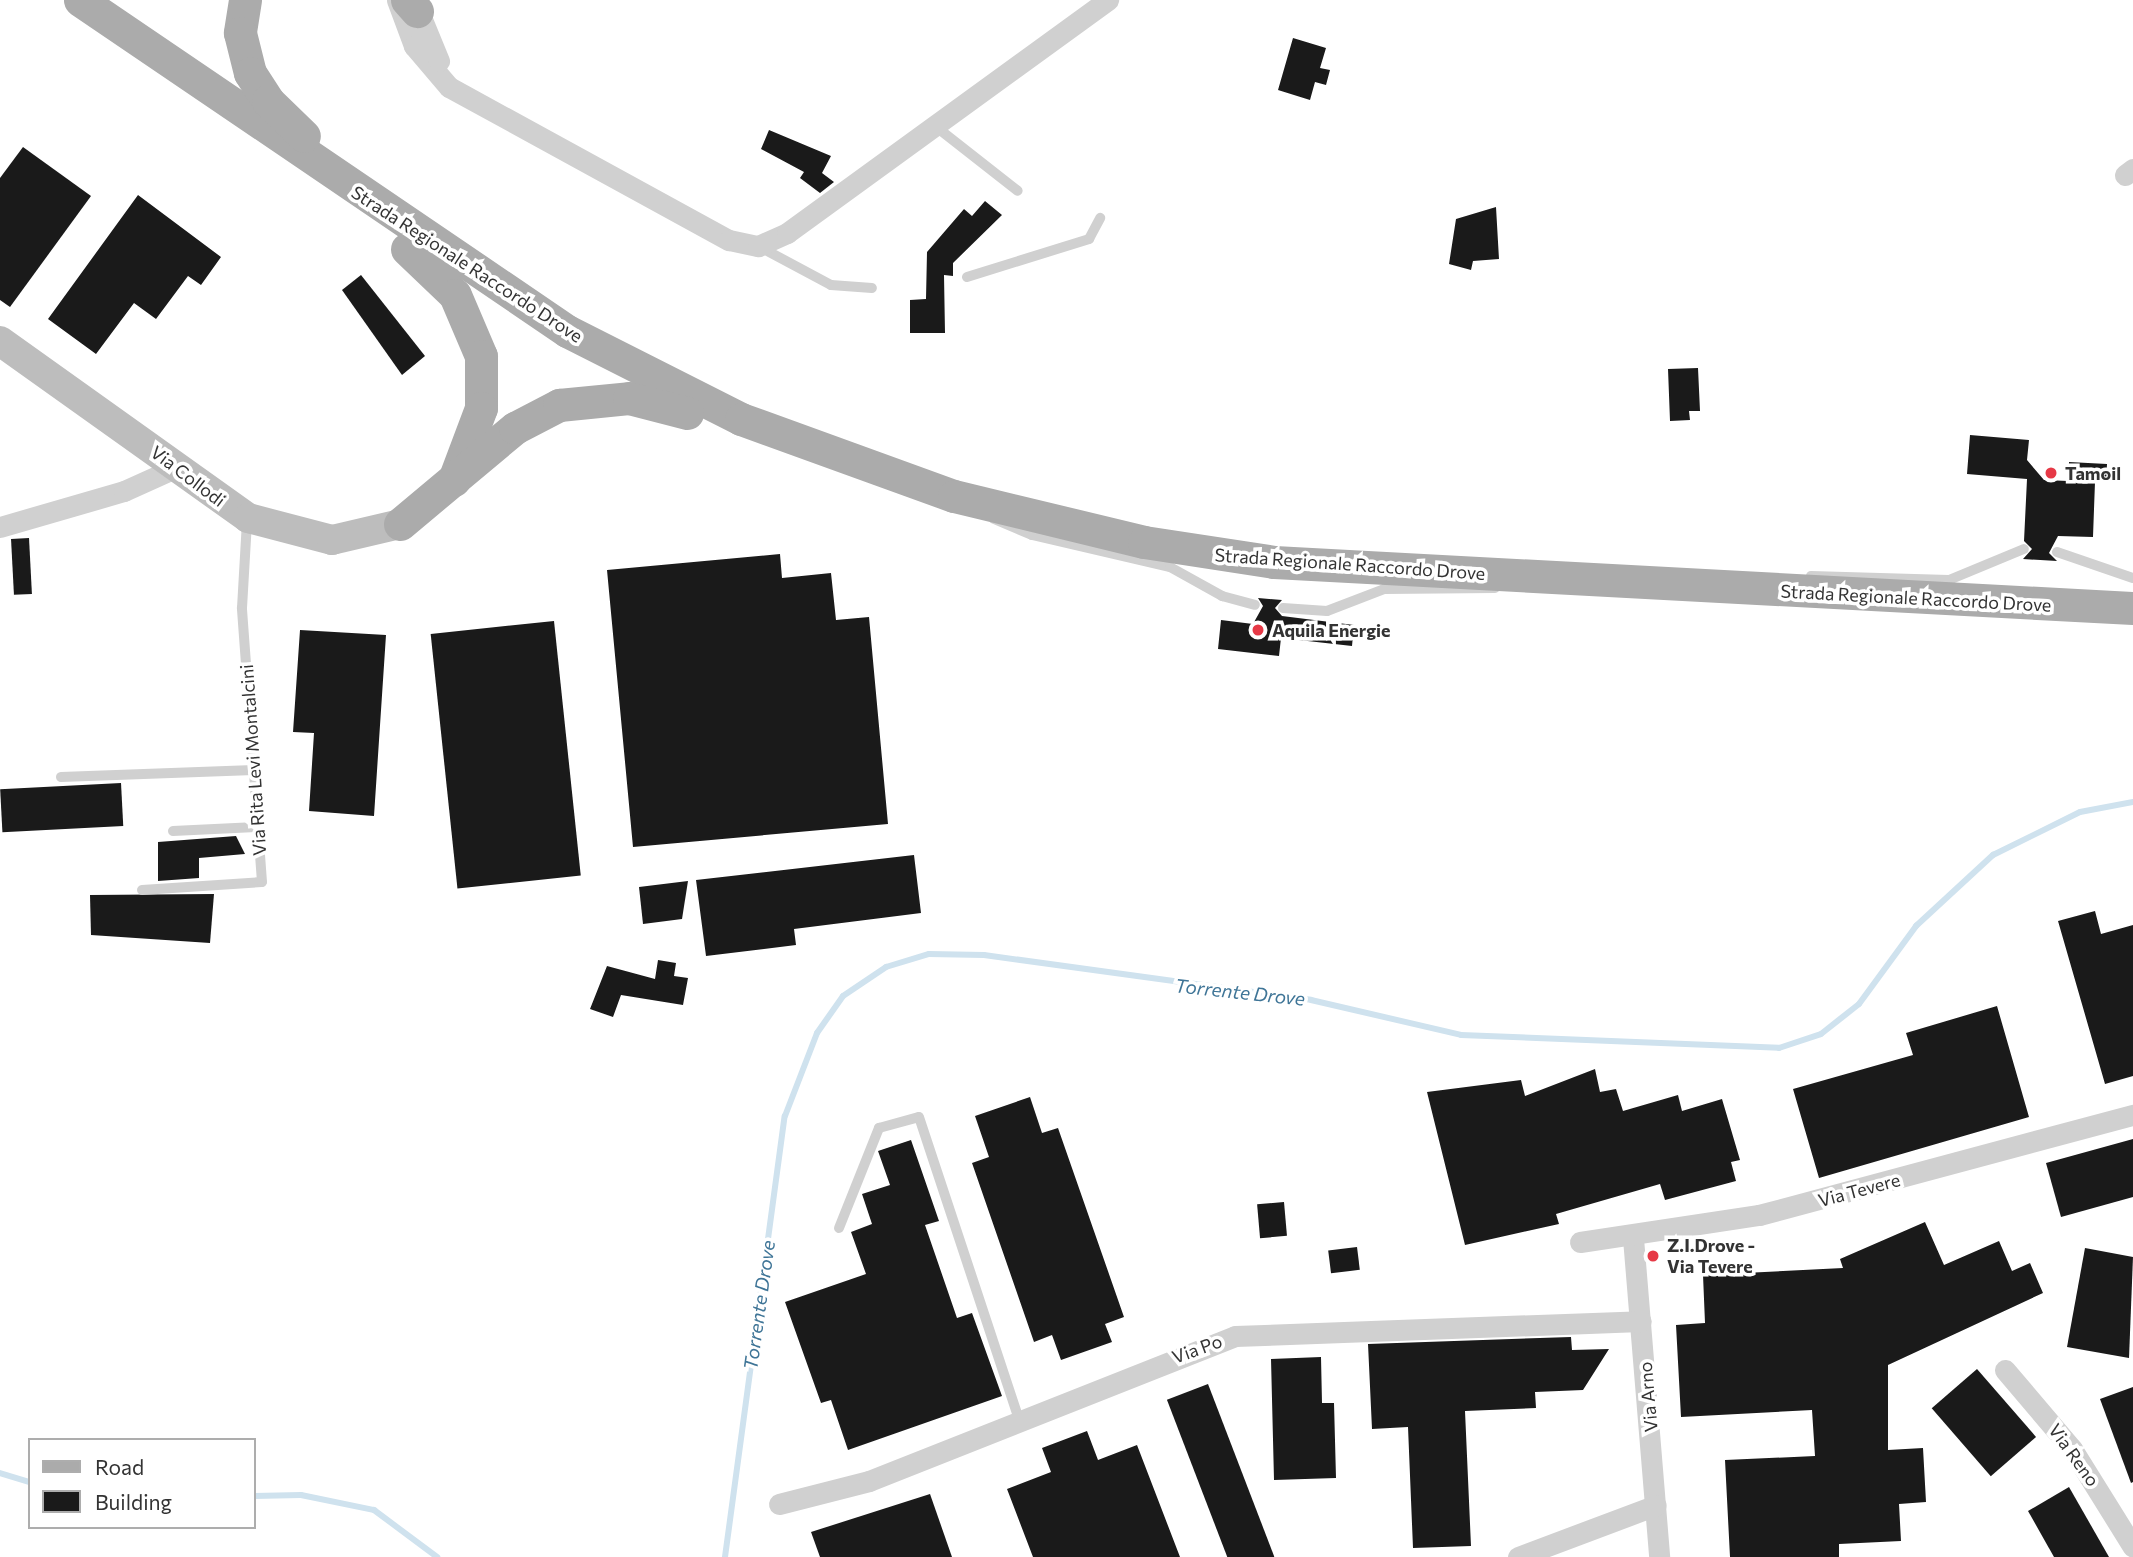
<!DOCTYPE html>
<style>
body{margin:0}
#map{position:relative;width:2133px;height:1557px;overflow:hidden;background:#fff;font-family:Commissioner,sans-serif}
div>[style]{position:absolute}
.stream>*{height:6px;margin:-3px;padding:0 3px;transform-origin:3px;border-radius:3px;background:#cfe2ee}
.building>*{inset:0;background:#1a1a1a;transform-origin:0 0}
.lane>*{height:10px;margin:-5px;padding:0 5px;transform-origin:5px;border-radius:5px;background:#d0d0d0}
.street>*{height:21px;margin:-10.5px;padding:0 10.5px;transform-origin:10.5px;border-radius:10.5px;background:#d0d0d0}
.secondary>*{height:30px;margin:-15px;padding:0 15px;transform-origin:15px;border-radius:15px;background:#bdbdbd}
.primary>*{height:33px;margin:-16.5px;padding:0 16.5px;transform-origin:16.5px;border-radius:16.5px;background:#ababab}
.dots>*{width:19px;height:19px;translate:-50% -50%;box-sizing:border-box;border:4px solid #fff;border-radius:50%}
span{translate:-50% -50%;white-space:nowrap;text-align:center;line-height:1.15;-webkit-text-stroke:7px #fff;paint-order:stroke}
.street-label{font-size:18px;color:#333}
.poi-label{font-size:18px;color:#333;font-weight:700}
.left{translate:0 -50%;text-align:left}
.water-label{font-size:19px;color:#3f7597;font-style:italic}
.legend{position:absolute;left:28px;top:1438px;width:228px;height:91px;box-sizing:border-box;background:#fff;border:2px solid #adadad;margin:0;padding:9px 12px;list-style:none;font-size:21px;color:#333}
.legend li{display:flex;align-items:center;gap:14px;height:35px}
.legend b{width:35px;border:2px solid #adadad}
</style>
<div id="map">
<div class="stream">
<i style="left:0;top:1473px;width:31px;rotate:17deg"></i>
<i style="left:254px;top:1496px;width:47px;rotate:-1.2deg"></i>
<i style="left:301px;top:1495px;width:75px;rotate:11.6deg"></i>
<i style="left:374px;top:1510px;width:79px;rotate:36.7deg"></i>
<i style="left:725px;top:1557px;width:445px;rotate:-82.3deg"></i>
<i style="left:785px;top:1116px;width:89px;rotate:-68.9deg"></i>
<i style="left:817px;top:1033px;width:45px;rotate:-54.9deg"></i>
<i style="left:843px;top:996px;width:52px;rotate:-34deg"></i>
<i style="left:886px;top:967px;width:45px;rotate:-16.8deg"></i>
<i style="left:929px;top:954px;width:55px;rotate:1deg"></i>
<i style="left:984px;top:955px;width:330px;rotate:7.8deg"></i>
<i style="left:1311px;top:1000px;width:154px;rotate:13.1deg"></i>
<i style="left:1461px;top:1035px;width:318px;rotate:2.3deg"></i>
<i style="left:1779px;top:1048px;width:44px;rotate:-18.4deg"></i>
<i style="left:1821px;top:1034px;width:48px;rotate:-38.3deg"></i>
<i style="left:1859px;top:1004px;width:97px;rotate:-53.8deg"></i>
<i style="left:1916px;top:926px;width:105px;rotate:-42.7deg"></i>
<i style="left:1993px;top:855px;width:97px;rotate:-26.3deg"></i>
<i style="left:2080px;top:812px;width:54px;rotate:-10.7deg"></i>
</div>
<div class="building">
<i style="clip-path:polygon(1293px 38px,1326px 48px,1320px 68px,1330px 70px,1326px 85px,1315px 82px,1310px 100px,1278px 90px)"></i>
<i style="clip-path:polygon(769px 130px,831px 156px,822px 173px,834px 182px,820px 193px,800px 178px,804px 172px,761px 149px)"></i>
<i style="clip-path:polygon(23px 147px,91px 196px,10px 307px,0 300px,0 178px)"></i>
<i style="clip-path:polygon(138px 195px,221px 257px,201px 285px,188px 276px,156px 319px,134px 303px,96px 354px,48px 319px)"></i>
<i style="clip-path:polygon(985px 201px,1002px 215px,953px 263px,953px 276px,944px 275px,945px 333px,910px 333px,910px 300px,926px 299px,927px 252px,964px 209px,972px 216px)"></i>
<i style="clip-path:polygon(1496px 207px,1499px 259px,1473px 261px,1471px 270px,1449px 264px,1456px 219px)"></i>
<i style="clip-path:polygon(361px 275px,425px 356px,402px 375px,342px 290px)"></i>
<i style="clip-path:polygon(1698px 368px,1700px 411px,1689px 411px,1690px 420px,1670px 421px,1668px 369px)"></i>
<i style="clip-path:polygon(1970px 435px,2029px 440px,2027px 460px,2044px 480px,2068px 481px,2069px 462px,2107px 464px,2106px 483px,2095px 482px,2093px 537px,2058px 536px,2049px 553px,2057px 561px,2023px 559px,2032px 549px,2024px 541px,2027px 479px,1967px 474px)"></i>
<i style="left:29px;top:538px;width:56px;height:18px;rotate:87deg"></i>
<i style="clip-path:polygon(780px 554px,782px 578px,831px 573px,836px 620px,869px 617px,888px 824px,633px 847px,607px 570px)"></i>
<i style="clip-path:polygon(1258px 598px,1282px 600px,1275px 608px,1282px 616px,1354px 625px,1352px 646px,1281px 638px,1279px 656px,1218px 649px,1221px 620px,1253px 624px,1263px 606px)"></i>
<i style="left:554px;top:621px;width:256px;height:124px;rotate:84deg"></i>
<i style="clip-path:polygon(300px 630px,386px 635px,374px 816px,309px 811px,314px 733px,293px 732px)"></i>
<i style="left:121px;top:783px;width:43px;height:121px;rotate:87deg"></i>
<i style="clip-path:polygon(236px 836px,245px 854px,199px 858px,199px 878px,158px 881px,158px 842px)"></i>
<i style="clip-path:polygon(914px 855px,921px 913px,794px 929px,796px 945px,706px 956px,696px 880px)"></i>
<i style="clip-path:polygon(688px 881px,682px 919px,643px 924px,639px 887px)"></i>
<i style="clip-path:polygon(214px 894px,210px 943px,91px 935px,90px 895px)"></i>
<i style="clip-path:polygon(2095px 911px,2101px 934px,2133px 925px,2133px 1076px,2105px 1084px,2058px 921px)"></i>
<i style="clip-path:polygon(658px 960px,676px 963px,674px 976px,688px 978px,683px 1005px,621px 995px,613px 1017px,590px 1009px,607px 966px,655px 979px)"></i>
<i style="clip-path:polygon(1997px 1006px,2029px 1117px,1819px 1178px,1793px 1089px,1913px 1055px,1906px 1033px)"></i>
<i style="clip-path:polygon(1595px 1069px,1600px 1092px,1616px 1089px,1623px 1111px,1678px 1095px,1682px 1111px,1722px 1099px,1740px 1160px,1731px 1162px,1736px 1181px,1665px 1200px,1660px 1184px,1556px 1214px,1559px 1224px,1465px 1245px,1427px 1092px,1521px 1080px,1525px 1096px)"></i>
<i style="clip-path:polygon(1030px 1097px,1042px 1133px,1058px 1128px,1124px 1317px,1105px 1324px,1112px 1342px,1061px 1360px,1052px 1335px,1034px 1342px,972px 1163px,989px 1157px,975px 1116px)"></i>
<i style="clip-path:polygon(2133px 1139px,2133px 1197px,2061px 1217px,2046px 1163px)"></i>
<i style="clip-path:polygon(911px 1140px,939px 1221px,925px 1225px,957px 1318px,972px 1313px,1002px 1396px,848px 1450px,831px 1400px,821px 1403px,785px 1302px,866px 1274px,851px 1232px,872px 1224px,862px 1194px,890px 1185px,878px 1151px)"></i>
<i style="left:1284px;top:1202px;width:34px;height:27px;rotate:85deg"></i>
<i style="clip-path:polygon(1925px 1222px,1944px 1265px,1999px 1241px,2012px 1271px,2030px 1263px,2043px 1293px,1888px 1365px,1888px 1450px,1923px 1448px,1926px 1502px,1899px 1504px,1901px 1541px,1839px 1544px,1839px 1557px,1730px 1557px,1725px 1460px,1815px 1456px,1812px 1410px,1681px 1417px,1676px 1325px,1705px 1323px,1703px 1275px,1843px 1268px,1840px 1259px)"></i>
<i style="left:1357px;top:1247px;width:23px;height:29px;rotate:83deg"></i>
<i style="clip-path:polygon(2085px 1248px,2133px 1257px,2129px 1358px,2067px 1347px)"></i>
<i style="clip-path:polygon(1571px 1337px,1572px 1350px,1609px 1349px,1583px 1390px,1535px 1392px,1536px 1408px,1465px 1411px,1471px 1546px,1413px 1548px,1408px 1427px,1372px 1429px,1368px 1344px)"></i>
<i style="clip-path:polygon(1321px 1357px,1322px 1403px,1334px 1403px,1336px 1478px,1274px 1480px,1271px 1359px)"></i>
<i style="left:1977px;top:1369px;width:90px;height:60px;rotate:49deg"></i>
<i style="left:1208px;top:1384px;width:185px;height:44px;rotate:69deg"></i>
<i style="clip-path:polygon(2133px 1387px,2133px 1482px,2131px 1483px,2100px 1399px)"></i>
<i style="clip-path:polygon(1087px 1431px,1098px 1460px,1137px 1445px,1180px 1557px,1033px 1557px,1007px 1489px,1051px 1472px,1042px 1448px)"></i>
<i style="clip-path:polygon(2069px 1487px,2109px 1557px,2054px 1557px,2028px 1511px)"></i>
<i style="clip-path:polygon(930px 1494px,952px 1557px,820px 1557px,811px 1532px)"></i>
</div>
<div class="lane">
<i style="left:935px;top:126px;width:105px;rotate:38.1deg"></i>
<i style="left:758px;top:246px;width:83px;rotate:28.1deg"></i>
<i style="left:831px;top:285px;width:41px;rotate:4.2deg"></i>
<i style="left:967px;top:277px;width:128px;rotate:-17.3deg"></i>
<i style="left:1089px;top:239px;width:24px;rotate:-62deg"></i>
<i style="left:994px;top:519px;width:41px;rotate:22.8deg"></i>
<i style="left:1032px;top:535px;width:142px;rotate:13.1deg"></i>
<i style="left:1170px;top:567px;width:60px;rotate:29.1deg"></i>
<i style="left:1222px;top:596px;width:34px;rotate:15deg"></i>
<i style="left:2057px;top:552px;width:80px;rotate:18.9deg"></i>
<i style="left:1811px;top:576px;width:138px;rotate:1.7deg"></i>
<i style="left:1949px;top:580px;width:81px;rotate:-22.5deg"></i>
<i style="left:1283px;top:608px;width:44px;rotate:3.9deg"></i>
<i style="left:1327px;top:611px;width:61px;rotate:-21.1deg"></i>
<i style="left:1384px;top:589px;width:111px;rotate:-0.5deg"></i>
<i style="left:61px;top:777px;width:193px;rotate:-2.1deg"></i>
<i style="left:173px;top:831px;width:85px;rotate:-2.7deg"></i>
<i style="left:142px;top:890px;width:120px;rotate:-3.8deg"></i>
<i style="left:262px;top:882px;width:275px;rotate:-94.2deg"></i>
<i style="left:242px;top:608px;width:87px;rotate:-86.7deg"></i>
<i style="left:839px;top:1228px;width:108px;rotate:-68.2deg"></i>
<i style="left:879px;top:1128px;width:41px;rotate:-15.4deg"></i>
<i style="left:919px;top:1117px;width:319px;rotate:71.7deg"></i>
</div>
<div class="street">
<i style="left:397px;top:0;width:49px;rotate:69.7deg"></i>
<i style="left:414px;top:46px;width:54px;rotate:49.5deg"></i>
<i style="left:449px;top:87px;width:319px;rotate:28.7deg"></i>
<i style="left:729px;top:240px;width:30px;rotate:12deg"></i>
<i style="left:758px;top:246px;width:32px;rotate:-24deg"></i>
<i style="left:787px;top:233px;width:397px;rotate:-36deg"></i>
<i style="left:414px;top:0;width:66px;rotate:67.7deg"></i>
<i style="left:2125px;top:175px;width:10px;rotate:-37deg"></i>
<i style="left:0;top:527px;width:129px;rotate:-16.2deg"></i>
<i style="left:124px;top:491px;width:56px;rotate:-24.3deg"></i>
<i style="left:1633px;top:1238px;width:320px;rotate:85.3deg"></i>
<i style="left:1580px;top:1242px;width:181px;rotate:-8.6deg"></i>
<i style="left:1759px;top:1215px;width:387px;rotate:-15deg"></i>
<i style="left:2005px;top:1370px;width:104px;rotate:49.7deg"></i>
<i style="left:2072px;top:1449px;width:115px;rotate:58.1deg"></i>
<i style="left:779px;top:1504px;width:93px;rotate:-14.3deg"></i>
<i style="left:869px;top:1481px;width:394px;rotate:-21.6deg"></i>
<i style="left:1235px;top:1336px;width:406px;rotate:-2.1deg"></i>
<i style="left:1518px;top:1557px;width:147px;rotate:-20.6deg"></i>
</div>
<div class="secondary">
<i style="left:0;top:341px;width:305px;rotate:35.5deg"></i>
<i style="left:248px;top:518px;width:87px;rotate:14.7deg"></i>
<i style="left:332px;top:540px;width:70px;rotate:-13.2deg"></i>
</div>
<div class="primary">
<i style="left:80px;top:0;width:589px;rotate:34.2deg"></i>
<i style="left:567px;top:331px;width:195px;rotate:26.8deg"></i>
<i style="left:741px;top:419px;width:226px;rotate:19.9deg"></i>
<i style="left:954px;top:496px;width:195px;rotate:13.6deg"></i>
<i style="left:1144px;top:542px;width:132px;rotate:8.7deg"></i>
<i style="left:1274px;top:562px;width:860px;rotate:3.07deg"></i>
<i style="left:245px;top:0;width:33px;rotate:99deg"></i>
<i style="left:240px;top:33px;width:41px;rotate:76deg"></i>
<i style="left:250px;top:73px;width:33px;rotate:57deg"></i>
<i style="left:268px;top:101px;width:50px;rotate:44.2deg"></i>
<i style="left:407px;top:0;width:15px;rotate:48deg"></i>
<i style="left:407px;top:249px;width:66px;rotate:43.8deg"></i>
<i style="left:455px;top:295px;width:66px;rotate:66.9deg"></i>
<i style="left:481px;top:356px;width:52px;rotate:90deg"></i>
<i style="left:481px;top:408px;width:77px;rotate:110.6deg"></i>
<i style="left:400px;top:524px;width:150px;rotate:-39.9deg"></i>
<i style="left:515px;top:428px;width:50px;rotate:-27.6deg"></i>
<i style="left:559px;top:405px;width:70px;rotate:-5.7deg"></i>
<i style="left:629px;top:398px;width:60px;rotate:14.5deg"></i>
</div>
<div class="dots">
<i style="left:2051px;top:473px;background:#e63946"></i>
<i style="left:1258px;top:630px;background:#e63946"></i>
<i style="left:1653px;top:1256px;background:#e63946"></i>
</div>
<div class="street-label">
<span style="left:467px;top:264px;rotate:33deg">Strada Regionale Raccordo Drove</span>
<span style="left:188px;top:476px;rotate:37deg">Via Collodi</span>
<span style="left:1350px;top:564px;rotate:4deg">Strada Regionale Raccordo Drove</span>
<span style="left:1916px;top:598px;rotate:3deg">Strada Regionale Raccordo Drove</span>
<span style="left:253px;top:760px;rotate:-94deg">Via Rita Levi Montalcini</span>
<span style="left:1859px;top:1190px;rotate:-15deg">Via Tevere</span>
<span style="left:1197px;top:1349px;rotate:-20deg">Via Po</span>
<span style="left:1648px;top:1397px;rotate:-95deg">Via Arno</span>
<span style="left:2074px;top:1455px;rotate:54deg">Via Reno</span>
</div>
<div class="poi-label">
<span class="left" style="left:2065px;top:473px">Tamoil</span>
<span class="left" style="left:1272px;top:630px">Aquila Energie</span>
<span class="left" style="left:1667px;top:1256px">Z.I.Drove -<br>Via Tevere</span>
</div>
<div class="water-label">
<span style="left:1240px;top:992px;rotate:6deg">Torrente Drove</span>
<span style="left:759px;top:1305px;rotate:-82deg">Torrente Drove</span>
</div>
<ul class="legend">
<li><b style="height:9px;background:#ababab"></b>Road</li>
<li><b style="height:19px;background:#1a1a1a"></b>Building</li>
</ul>
</div>
